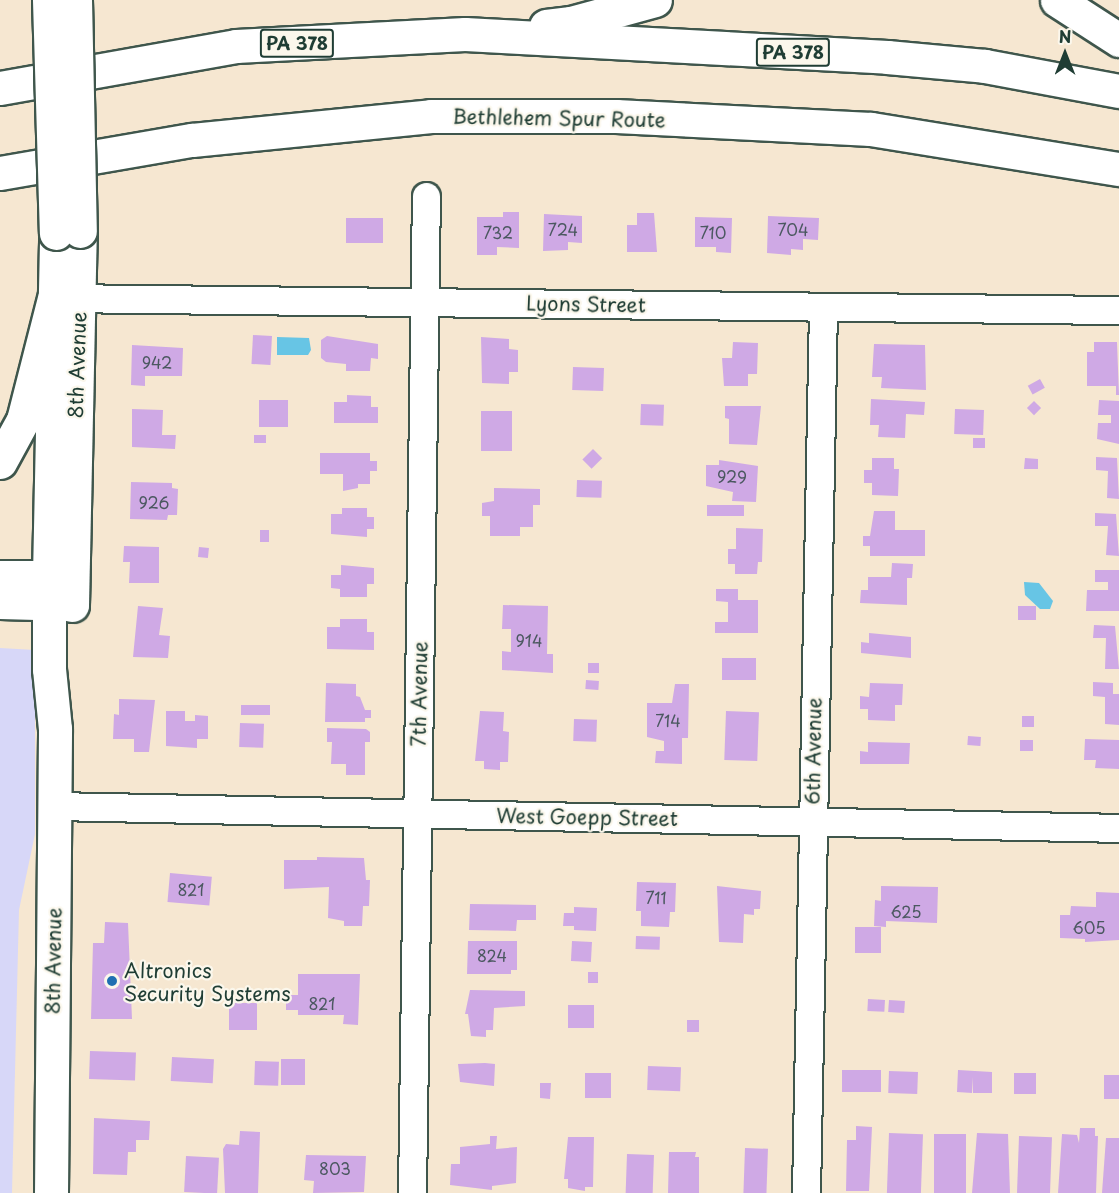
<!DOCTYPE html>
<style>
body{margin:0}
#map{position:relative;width:1119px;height:1193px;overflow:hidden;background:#f6e7d1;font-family:"Playpen Sans",sans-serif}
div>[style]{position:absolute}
.built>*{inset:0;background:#d7d7f8}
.water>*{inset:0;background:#67c5e5}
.building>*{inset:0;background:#cfa9e5;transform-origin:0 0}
.roads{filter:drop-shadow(2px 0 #3f564c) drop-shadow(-2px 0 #3f564c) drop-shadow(0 2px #3f564c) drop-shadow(0 -2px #3f564c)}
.minor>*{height:27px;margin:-13.5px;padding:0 13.5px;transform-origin:13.5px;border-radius:13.5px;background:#fff}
.major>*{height:33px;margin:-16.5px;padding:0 16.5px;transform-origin:16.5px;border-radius:16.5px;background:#fff}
.highway>*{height:33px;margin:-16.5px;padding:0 16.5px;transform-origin:16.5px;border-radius:16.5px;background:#fff}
.bridges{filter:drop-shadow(2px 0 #3f564c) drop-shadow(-2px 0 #3f564c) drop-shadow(0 2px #3f564c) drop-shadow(0 -2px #3f564c)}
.major-bridge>*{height:33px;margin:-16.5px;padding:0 16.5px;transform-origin:16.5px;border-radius:16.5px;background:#fff}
.dots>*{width:16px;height:16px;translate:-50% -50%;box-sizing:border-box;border:3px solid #fbf7ec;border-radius:50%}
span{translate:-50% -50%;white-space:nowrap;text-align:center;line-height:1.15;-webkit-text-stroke:4.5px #fbf7ec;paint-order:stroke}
.number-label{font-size:16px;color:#4b5860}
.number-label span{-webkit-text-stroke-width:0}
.shield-label span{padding:2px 4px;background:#fbf7ec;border:2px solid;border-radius:4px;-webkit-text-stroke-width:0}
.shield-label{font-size:18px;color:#1f3d34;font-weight:700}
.street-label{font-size:20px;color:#1f3d34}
.poi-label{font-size:20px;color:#1f3d34}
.left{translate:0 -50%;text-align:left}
.north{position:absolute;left:1035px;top:24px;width:60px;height:60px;-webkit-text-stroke:4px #fbf7ec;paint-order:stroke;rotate:0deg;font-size:16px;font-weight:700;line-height:24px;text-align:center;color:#1f3d34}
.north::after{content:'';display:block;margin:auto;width:21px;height:27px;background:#1f3d34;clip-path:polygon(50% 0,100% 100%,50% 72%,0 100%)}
</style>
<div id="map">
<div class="built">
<i style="clip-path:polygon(0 648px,35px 650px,35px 834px,19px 910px,12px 1193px,0 1193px)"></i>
</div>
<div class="water">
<i style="clip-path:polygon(277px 337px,309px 338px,311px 350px,308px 355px,277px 355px)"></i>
<i style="clip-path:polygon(1024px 582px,1039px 583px,1053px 601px,1050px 609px,1040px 609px,1025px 595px)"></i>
</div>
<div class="building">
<i style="clip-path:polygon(503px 212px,519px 212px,519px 248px,497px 247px,497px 255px,477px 255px,477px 217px,503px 217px)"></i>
<i style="clip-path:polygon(637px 213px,654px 213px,657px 252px,627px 252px,627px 225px,637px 225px)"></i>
<i style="clip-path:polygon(544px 214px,582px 216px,582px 243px,568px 242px,568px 250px,543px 251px)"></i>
<i style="clip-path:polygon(768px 216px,819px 218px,818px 240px,803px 239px,803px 250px,791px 249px,791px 255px,767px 253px)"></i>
<i style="clip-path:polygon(695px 217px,732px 218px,731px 253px,716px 252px,716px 247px,695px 247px)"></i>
<i style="left:346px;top:218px;width:37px;height:25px"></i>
<i style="left:253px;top:335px;width:19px;height:29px;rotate:3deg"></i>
<i style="clip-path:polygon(327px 336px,378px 344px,378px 359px,371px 358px,370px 371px,346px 371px,346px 364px,326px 362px,321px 358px,321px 340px)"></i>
<i style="clip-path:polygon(481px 337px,509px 339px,509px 349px,518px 350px,518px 372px,509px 372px,509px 384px,482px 383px)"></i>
<i style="clip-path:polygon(733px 342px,758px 343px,757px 374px,748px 374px,748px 386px,724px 386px,722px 358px,732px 358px)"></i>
<i style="clip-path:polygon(1094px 342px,1117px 342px,1119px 395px,1116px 395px,1116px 386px,1087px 386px,1087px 352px,1094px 352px)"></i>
<i style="clip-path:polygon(874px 344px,925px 345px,926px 390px,881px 388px,882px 377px,872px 377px)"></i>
<i style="clip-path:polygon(132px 345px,183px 348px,182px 376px,145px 376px,145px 386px,131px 385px)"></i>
<i style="left:573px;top:367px;width:31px;height:23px;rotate:2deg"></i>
<i style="left:1040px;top:379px;width:10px;height:14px;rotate:61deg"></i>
<i style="clip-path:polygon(347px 395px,371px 396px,371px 407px,378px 407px,378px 423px,334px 423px,334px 402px,347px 402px)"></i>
<i style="clip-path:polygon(871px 399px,925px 402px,924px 415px,906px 414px,905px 438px,878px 437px,879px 425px,870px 425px)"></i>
<i style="left:288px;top:400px;width:27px;height:29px;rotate:90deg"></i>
<i style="clip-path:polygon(1099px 400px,1119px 401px,1119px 444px,1097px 439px,1098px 423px,1111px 423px,1111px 415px,1098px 415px)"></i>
<i style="left:1034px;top:401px;width:10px;height:10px;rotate:45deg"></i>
<i style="left:641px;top:404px;width:23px;height:21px;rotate:2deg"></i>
<i style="clip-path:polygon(725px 406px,761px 406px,757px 445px,729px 444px,729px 419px,725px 418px)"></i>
<i style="clip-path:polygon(132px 409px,163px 410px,162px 435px,176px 435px,175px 449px,132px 447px)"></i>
<i style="left:955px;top:409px;width:29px;height:25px;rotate:2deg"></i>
<i style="left:481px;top:411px;width:31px;height:40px"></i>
<i style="left:254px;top:435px;width:12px;height:8px"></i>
<i style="left:973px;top:438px;width:12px;height:10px"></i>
<i style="left:593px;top:449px;width:13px;height:15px;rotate:45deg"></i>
<i style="clip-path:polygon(320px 453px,370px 453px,370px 461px,377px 461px,377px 471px,370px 471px,370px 484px,358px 484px,358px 488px,343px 491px,343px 474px,320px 474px)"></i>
<i style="clip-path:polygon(1096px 457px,1117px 458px,1119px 499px,1107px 498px,1108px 471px,1096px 470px)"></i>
<i style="clip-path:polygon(872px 458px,894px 458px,894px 469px,899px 469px,898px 496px,872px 495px,872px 483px,864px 483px,864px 470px,872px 470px)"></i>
<i style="clip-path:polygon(1025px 458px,1038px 459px,1038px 469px,1024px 469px)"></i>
<i style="clip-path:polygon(719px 460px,758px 466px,756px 502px,732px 501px,733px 492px,706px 486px,706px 465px,719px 465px)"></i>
<i style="left:577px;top:480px;width:25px;height:17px;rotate:2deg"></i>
<i style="clip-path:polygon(131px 482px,172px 483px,172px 488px,178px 489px,177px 515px,168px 515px,167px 520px,130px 519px)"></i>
<i style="clip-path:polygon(494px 488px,540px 489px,540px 505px,533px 505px,533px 527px,520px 527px,520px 536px,490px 536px,490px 516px,482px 516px,482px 503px,494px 501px)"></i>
<i style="left:707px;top:505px;width:37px;height:11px"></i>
<i style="clip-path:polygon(342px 508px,367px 508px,367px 517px,374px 517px,374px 529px,367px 529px,367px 537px,331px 534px,331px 514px,342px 514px)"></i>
<i style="clip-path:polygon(874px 511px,895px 511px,895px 530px,925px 530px,925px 556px,870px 556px,870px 546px,863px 546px,863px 536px,870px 536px)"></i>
<i style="clip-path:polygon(1095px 513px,1116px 514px,1119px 556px,1106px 555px,1108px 526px,1095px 526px)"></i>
<i style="clip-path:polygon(736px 528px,763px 529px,762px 562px,758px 562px,757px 574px,735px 574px,735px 564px,728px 564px,728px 549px,736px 549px)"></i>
<i style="left:260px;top:530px;width:9px;height:12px"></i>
<i style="clip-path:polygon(124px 546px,159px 547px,159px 583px,129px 583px,130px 562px,123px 562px)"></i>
<i style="left:199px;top:547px;width:10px;height:10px;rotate:6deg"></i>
<i style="clip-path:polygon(892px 563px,913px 564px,912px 578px,907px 578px,907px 605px,860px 603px,861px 590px,868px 590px,868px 577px,891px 577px)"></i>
<i style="clip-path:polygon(341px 565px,374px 568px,374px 584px,367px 584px,367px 597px,340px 597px,340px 589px,331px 588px,331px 575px,341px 575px)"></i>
<i style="clip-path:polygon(1095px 570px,1119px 570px,1119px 611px,1086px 611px,1087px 590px,1108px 590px,1108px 582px,1095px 582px)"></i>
<i style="clip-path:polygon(716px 589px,738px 589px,738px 600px,758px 600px,758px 633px,715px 633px,715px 622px,728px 622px,728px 602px,716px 601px)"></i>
<i style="clip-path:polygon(503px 605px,548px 606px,547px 654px,553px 654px,553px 673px,502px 670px,502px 651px,511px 652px,511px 629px,502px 629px)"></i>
<i style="clip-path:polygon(138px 606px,163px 608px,159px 635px,170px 636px,168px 658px,133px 657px)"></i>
<i style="left:1018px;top:606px;width:18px;height:14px"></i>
<i style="clip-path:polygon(340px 619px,367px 619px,367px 632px,374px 632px,374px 650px,327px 649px,327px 627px,340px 627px)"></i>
<i style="clip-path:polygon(1094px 625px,1115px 626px,1119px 669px,1105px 669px,1106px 638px,1093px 638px)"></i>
<i style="clip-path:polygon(869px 633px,911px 637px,911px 658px,861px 653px,861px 642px,869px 643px)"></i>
<i style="left:722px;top:658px;width:34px;height:22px"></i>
<i style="left:588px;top:663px;width:11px;height:10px"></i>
<i style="left:586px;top:680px;width:13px;height:9px;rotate:4deg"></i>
<i style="clip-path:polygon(1093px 682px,1113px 683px,1113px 694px,1119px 694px,1119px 725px,1105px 724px,1105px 697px,1093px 696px)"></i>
<i style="clip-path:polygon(326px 683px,356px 684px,356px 696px,360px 697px,365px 710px,371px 710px,371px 718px,365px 718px,365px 722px,325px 722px)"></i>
<i style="clip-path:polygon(870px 683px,903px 684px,902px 705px,895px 705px,895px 721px,868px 720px,868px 709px,860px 709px,860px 696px,869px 697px)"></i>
<i style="clip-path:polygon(675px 684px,689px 684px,688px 738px,682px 738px,682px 764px,655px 763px,656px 751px,664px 751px,664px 741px,647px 737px,647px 703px,672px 703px)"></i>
<i style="clip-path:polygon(119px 699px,155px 700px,149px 752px,134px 752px,134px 739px,113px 739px,114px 714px,119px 715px)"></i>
<i style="left:241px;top:705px;width:29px;height:10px"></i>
<i style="clip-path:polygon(166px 711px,185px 711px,185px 721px,195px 721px,195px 715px,208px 716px,208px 739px,197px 739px,197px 748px,166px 746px)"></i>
<i style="clip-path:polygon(480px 711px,504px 712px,503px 731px,509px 732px,508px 762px,500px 762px,500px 770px,484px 769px,484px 761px,475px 761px)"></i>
<i style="left:726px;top:711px;width:33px;height:49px;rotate:2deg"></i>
<i style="left:1022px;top:716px;width:12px;height:11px"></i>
<i style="left:574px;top:719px;width:23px;height:22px;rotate:2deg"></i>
<i style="left:240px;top:723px;width:24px;height:24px;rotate:2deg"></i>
<i style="clip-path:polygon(327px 728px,366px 729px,370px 732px,370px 742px,365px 742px,365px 775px,346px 775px,346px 764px,331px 764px,332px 742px,327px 742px)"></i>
<i style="left:968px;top:736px;width:13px;height:9px;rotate:4deg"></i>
<i style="clip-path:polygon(1085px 739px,1119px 740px,1119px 769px,1095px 768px,1096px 760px,1084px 760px)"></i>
<i style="left:1020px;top:740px;width:13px;height:11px"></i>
<i style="clip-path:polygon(868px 742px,910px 743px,909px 764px,860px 764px,860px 751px,868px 752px)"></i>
<i style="clip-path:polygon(317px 857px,364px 858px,366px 880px,370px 880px,369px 906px,363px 906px,362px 926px,344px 926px,344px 921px,328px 918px,329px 887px,284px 889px,284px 860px,317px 860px)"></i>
<i style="left:170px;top:873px;width:42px;height:29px;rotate:5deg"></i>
<i style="clip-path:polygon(637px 882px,676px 883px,675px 912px,670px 912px,669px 927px,641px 926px,641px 911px,636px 911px)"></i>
<i style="clip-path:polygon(717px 886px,761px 891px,760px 909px,754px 909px,754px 915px,744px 914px,743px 943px,719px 942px)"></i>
<i style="clip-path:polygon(881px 886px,938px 887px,937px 923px,886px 921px,886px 927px,874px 926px,875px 900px,881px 901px)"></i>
<i style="clip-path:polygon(1096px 892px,1119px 893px,1119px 940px,1085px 942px,1085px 939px,1060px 938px,1060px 915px,1070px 915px,1071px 906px,1096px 907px)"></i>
<i style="clip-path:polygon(470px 904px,536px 905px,536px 920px,517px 920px,516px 931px,469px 930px)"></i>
<i style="clip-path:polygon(574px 907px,597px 908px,596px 931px,574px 930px,574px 926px,563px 926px,564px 913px,574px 913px)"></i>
<i style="clip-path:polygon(105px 922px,128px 923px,132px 1019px,91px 1019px,93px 943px,104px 943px)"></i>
<i style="left:855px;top:927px;width:26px;height:26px"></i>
<i style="left:636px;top:936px;width:24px;height:13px;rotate:2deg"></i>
<i style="clip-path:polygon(468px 941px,517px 941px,517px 970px,511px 970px,511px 974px,467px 974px)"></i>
<i style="left:572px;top:941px;width:20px;height:20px;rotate:3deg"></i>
<i style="left:588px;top:972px;width:10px;height:11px"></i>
<i style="clip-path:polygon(298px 974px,360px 974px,358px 1025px,343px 1024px,344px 1015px,298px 1015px,298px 1010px,286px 1010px,286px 995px,298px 995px)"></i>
<i style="clip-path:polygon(470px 990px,525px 991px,525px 1006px,494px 1008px,493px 1030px,486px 1030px,486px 1037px,471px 1036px,468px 1014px,465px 1014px)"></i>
<i style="left:868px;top:999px;width:17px;height:12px;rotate:3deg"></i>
<i style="left:889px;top:1000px;width:16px;height:12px;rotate:4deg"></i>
<i style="left:229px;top:1003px;width:28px;height:27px"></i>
<i style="left:568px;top:1005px;width:26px;height:23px"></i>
<i style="left:687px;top:1020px;width:12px;height:12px"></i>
<i style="left:90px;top:1051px;width:46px;height:28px;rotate:2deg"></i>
<i style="left:172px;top:1057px;width:42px;height:24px;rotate:3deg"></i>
<i style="left:281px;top:1059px;width:24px;height:26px"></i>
<i style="left:255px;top:1061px;width:24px;height:24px;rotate:2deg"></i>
<i style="clip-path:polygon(485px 1063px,495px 1064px,494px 1086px,460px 1082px,458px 1064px)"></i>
<i style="left:648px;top:1066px;width:33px;height:24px;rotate:2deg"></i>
<i style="left:842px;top:1070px;width:39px;height:22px"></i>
<i style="clip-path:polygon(958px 1070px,992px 1072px,992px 1093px,973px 1093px,973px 1077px,972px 1093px,957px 1092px)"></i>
<i style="left:889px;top:1071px;width:29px;height:22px;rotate:2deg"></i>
<i style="left:585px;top:1073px;width:26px;height:25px"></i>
<i style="left:1014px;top:1073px;width:22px;height:21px"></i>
<i style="left:1104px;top:1075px;width:15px;height:24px"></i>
<i style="clip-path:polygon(540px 1083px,551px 1083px,550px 1099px,540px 1098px)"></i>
<i style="clip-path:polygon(94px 1118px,150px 1121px,149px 1140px,136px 1140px,136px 1152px,128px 1152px,127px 1175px,93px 1174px)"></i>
<i style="clip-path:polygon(856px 1126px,872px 1127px,869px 1191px,846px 1191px,847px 1140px,856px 1140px)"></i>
<i style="clip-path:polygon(1080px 1128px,1095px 1128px,1095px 1136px,1098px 1136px,1096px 1193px,1058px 1193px,1062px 1134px,1077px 1135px,1079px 1143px)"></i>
<i style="clip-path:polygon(240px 1131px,260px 1132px,258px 1193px,225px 1193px,223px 1149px,226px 1144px,239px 1145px)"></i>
<i style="left:889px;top:1133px;width:34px;height:60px;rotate:2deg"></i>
<i style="clip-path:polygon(977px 1133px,1008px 1134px,1010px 1193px,972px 1193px)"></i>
<i style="left:934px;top:1134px;width:32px;height:59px"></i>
<i style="clip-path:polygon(490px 1136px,497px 1136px,496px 1149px,517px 1147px,516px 1183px,492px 1186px,492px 1190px,450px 1185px,451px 1164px,460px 1164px,460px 1147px,490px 1144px)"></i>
<i style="left:1019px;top:1136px;width:33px;height:57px;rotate:2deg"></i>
<i style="clip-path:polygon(568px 1137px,594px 1137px,593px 1187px,585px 1187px,585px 1191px,568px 1188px,568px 1179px,564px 1179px)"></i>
<i style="clip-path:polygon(1106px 1138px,1119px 1138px,1119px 1193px,1102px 1193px)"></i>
<i style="left:745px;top:1148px;width:23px;height:45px;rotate:2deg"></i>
<i style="clip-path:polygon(669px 1152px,696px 1152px,695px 1157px,699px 1157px,699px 1193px,668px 1193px)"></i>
<i style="left:627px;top:1154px;width:27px;height:39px;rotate:2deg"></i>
<i style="clip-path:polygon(306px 1155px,366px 1156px,364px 1192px,313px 1193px,314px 1181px,304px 1180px)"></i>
<i style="left:186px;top:1156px;width:33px;height:36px;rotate:3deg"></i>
</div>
<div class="roads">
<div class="minor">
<i style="left:58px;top:298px;width:1061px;rotate:0.65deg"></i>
<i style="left:54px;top:806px;width:1065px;rotate:1.18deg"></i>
<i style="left:412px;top:1193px;width:997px;rotate:-89.2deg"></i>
<i style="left:806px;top:1193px;width:885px;rotate:-88.9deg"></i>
</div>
<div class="major">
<i style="left:72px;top:605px;width:374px;rotate:-88.8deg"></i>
<i style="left:51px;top:1193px;width:464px;rotate:-89.5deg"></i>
<i style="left:55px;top:729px;width:60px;rotate:-95.7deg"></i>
<i style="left:49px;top:669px;width:93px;rotate:-90deg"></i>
<i style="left:49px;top:576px;width:343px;rotate:-88.8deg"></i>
</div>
<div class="highway">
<i style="left:1057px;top:0;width:74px;rotate:32.8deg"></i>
<i style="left:546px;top:26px;width:25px;rotate:-7deg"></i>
<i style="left:571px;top:23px;width:87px;rotate:-15.3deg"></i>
<i style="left:0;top:88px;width:240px;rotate:-10.1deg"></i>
<i style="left:236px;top:46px;width:229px;rotate:-3deg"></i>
<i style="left:465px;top:34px;width:423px;rotate:3.1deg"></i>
<i style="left:887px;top:57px;width:98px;rotate:5.2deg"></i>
<i style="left:985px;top:66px;width:136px;rotate:10.6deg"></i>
<i style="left:0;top:173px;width:195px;rotate:-9.8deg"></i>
<i style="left:192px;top:140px;width:240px;rotate:-5.7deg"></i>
<i style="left:431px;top:116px;width:185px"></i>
<i style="left:616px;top:116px;width:255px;rotate:2.9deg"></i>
<i style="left:871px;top:129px;width:251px;rotate:9.2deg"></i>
<i style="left:0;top:462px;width:48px;rotate:-61.3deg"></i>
<i style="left:23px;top:420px;width:126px;rotate:-75.7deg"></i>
<i style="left:0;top:577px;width:72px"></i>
<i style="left:0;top:602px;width:72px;rotate:1.6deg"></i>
</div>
</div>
<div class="bridges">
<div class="major-bridge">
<i style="left:49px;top:0;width:233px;rotate:88.3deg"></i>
<i style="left:75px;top:0;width:231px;rotate:88.8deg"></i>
</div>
</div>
<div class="dots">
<i style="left:112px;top:981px;background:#1f6fb2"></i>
</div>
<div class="number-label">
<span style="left:563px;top:229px">724</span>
<span style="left:793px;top:229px">704</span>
<span style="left:498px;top:232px">732</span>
<span style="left:713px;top:232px">710</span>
<span style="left:157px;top:362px">942</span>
<span style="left:732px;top:476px">929</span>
<span style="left:154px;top:502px">926</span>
<span style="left:529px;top:640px">914</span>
<span style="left:668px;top:720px">714</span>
<span style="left:191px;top:889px">821</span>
<span style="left:656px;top:897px">711</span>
<span style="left:906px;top:911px">625</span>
<span style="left:1089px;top:927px">605</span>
<span style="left:492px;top:955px">824</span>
<span style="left:322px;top:1003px">821</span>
<span style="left:335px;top:1168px">803</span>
</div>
<div class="shield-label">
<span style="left:297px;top:43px">PA 378</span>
<span style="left:793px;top:52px">PA 378</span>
</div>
<div class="street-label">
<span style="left:559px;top:118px;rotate:1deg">Bethlehem Spur Route</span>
<span style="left:586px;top:304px;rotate:1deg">Lyons Street</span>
<span style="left:77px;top:365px;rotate:-88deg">8th Avenue</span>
<span style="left:419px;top:694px;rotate:-89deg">7th Avenue</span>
<span style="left:813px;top:751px;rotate:-89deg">6th Avenue</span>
<span style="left:587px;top:817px;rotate:1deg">West Goepp Street</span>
<span style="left:53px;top:961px;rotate:-89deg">8th Avenue</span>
</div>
<div class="poi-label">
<span class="left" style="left:124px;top:982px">Altronics<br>Security Systems</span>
</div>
<div class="north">N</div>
</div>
